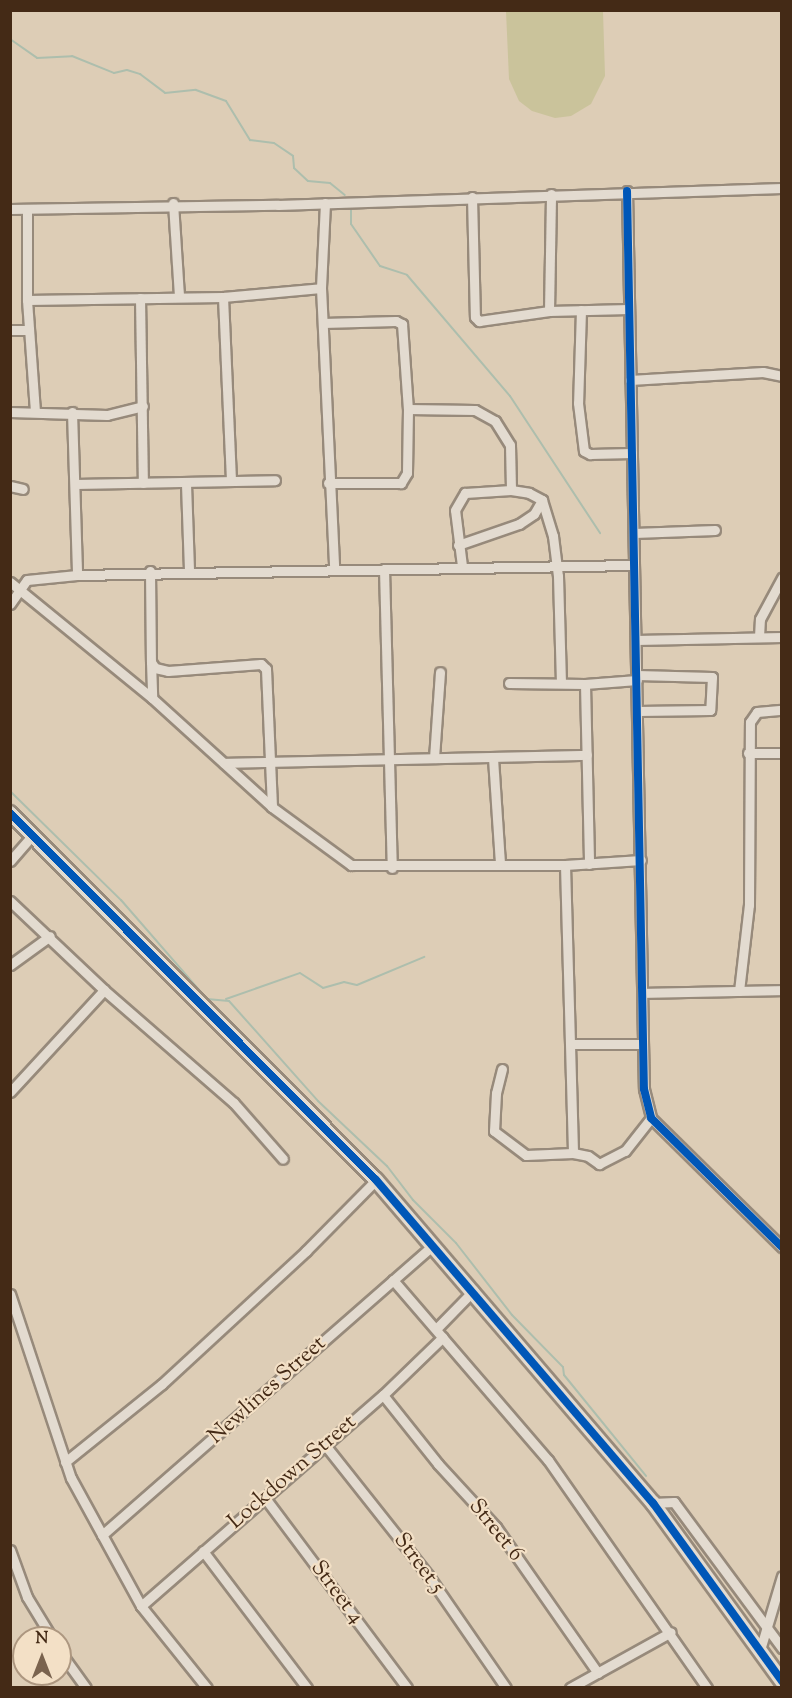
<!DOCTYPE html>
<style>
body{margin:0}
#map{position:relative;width:792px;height:1698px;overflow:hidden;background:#ddcdb6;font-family:"Sorts Mill Goudy",serif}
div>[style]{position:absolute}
.green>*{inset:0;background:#cac39b}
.stream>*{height:2px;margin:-1px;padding:0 1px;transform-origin:1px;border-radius:1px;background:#adbead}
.roads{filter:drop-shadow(2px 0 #978a7b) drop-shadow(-2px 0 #978a7b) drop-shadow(0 2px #978a7b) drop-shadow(0 -2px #978a7b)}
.street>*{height:9px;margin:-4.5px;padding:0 4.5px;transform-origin:4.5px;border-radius:4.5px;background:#e3dbd0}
.secondary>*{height:14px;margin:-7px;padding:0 7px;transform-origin:7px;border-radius:7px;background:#e3dbd0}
.cycleway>*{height:8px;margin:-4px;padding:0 4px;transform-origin:4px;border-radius:4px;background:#0057b8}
span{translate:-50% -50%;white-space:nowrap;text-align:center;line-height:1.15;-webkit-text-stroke:4.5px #f3e0c6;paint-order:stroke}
.street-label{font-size:22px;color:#442a16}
.frame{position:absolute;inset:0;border:12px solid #442a16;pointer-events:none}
.north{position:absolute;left:12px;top:1626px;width:60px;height:60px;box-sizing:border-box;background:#f3e0c6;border:2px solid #ad9780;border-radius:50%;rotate:0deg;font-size:16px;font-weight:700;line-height:24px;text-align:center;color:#442a16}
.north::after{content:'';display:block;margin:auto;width:21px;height:27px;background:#7a634e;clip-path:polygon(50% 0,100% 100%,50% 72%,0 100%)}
</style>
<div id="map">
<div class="green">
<i style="clip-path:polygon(506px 11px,603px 11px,605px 76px,591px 104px,571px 116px,555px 118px,532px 111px,519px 101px,509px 79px)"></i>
</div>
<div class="stream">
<i style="left:10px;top:39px;width:33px;rotate:35deg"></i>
<i style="left:37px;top:58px;width:35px;rotate:-3deg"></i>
<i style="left:72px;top:56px;width:45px;rotate:22deg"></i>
<i style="left:114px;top:73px;width:13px;rotate:-13deg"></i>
<i style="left:127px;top:70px;width:14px;rotate:17deg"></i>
<i style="left:140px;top:74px;width:31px;rotate:37deg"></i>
<i style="left:165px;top:93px;width:31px;rotate:-6deg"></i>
<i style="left:196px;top:90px;width:32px;rotate:20deg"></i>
<i style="left:226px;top:101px;width:46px;rotate:58.4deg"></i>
<i style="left:250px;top:140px;width:24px;rotate:7deg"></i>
<i style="left:274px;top:143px;width:23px;rotate:34deg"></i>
<i style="left:293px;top:156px;width:12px;rotate:85deg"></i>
<i style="left:294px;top:168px;width:19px;rotate:43deg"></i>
<i style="left:308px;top:181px;width:22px;rotate:5deg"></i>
<i style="left:330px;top:183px;width:19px;rotate:39deg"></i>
<i style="left:351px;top:206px;width:18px;rotate:90deg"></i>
<i style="left:351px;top:224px;width:51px;rotate:55.4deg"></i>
<i style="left:380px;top:266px;width:28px;rotate:18deg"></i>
<i style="left:407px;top:275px;width:159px;rotate:49.6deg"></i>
<i style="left:510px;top:396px;width:164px;rotate:56.7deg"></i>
<i style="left:10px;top:791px;width:156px;rotate:44.5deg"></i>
<i style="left:121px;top:900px;width:131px;rotate:49deg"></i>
<i style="left:207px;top:999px;width:22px;rotate:5deg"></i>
<i style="left:229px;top:1001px;width:134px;rotate:48.3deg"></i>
<i style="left:318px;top:1101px;width:95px;rotate:43.3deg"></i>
<i style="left:387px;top:1166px;width:43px;rotate:52.6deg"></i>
<i style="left:413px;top:1200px;width:61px;rotate:45deg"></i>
<i style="left:456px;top:1243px;width:91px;rotate:52.1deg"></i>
<i style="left:512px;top:1315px;width:73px;rotate:45.6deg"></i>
<i style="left:563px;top:1367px;width:8px;rotate:83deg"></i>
<i style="left:564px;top:1375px;width:130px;rotate:50.9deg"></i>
<i style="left:226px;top:999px;width:78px;rotate:-19.4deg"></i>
<i style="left:300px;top:973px;width:27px;rotate:33deg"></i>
<i style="left:323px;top:988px;width:22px;rotate:-16deg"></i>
<i style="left:344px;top:982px;width:13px;rotate:13deg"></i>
<i style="left:357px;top:985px;width:73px;rotate:-22.7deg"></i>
</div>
<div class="roads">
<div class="street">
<i style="left:627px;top:191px;width:898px;rotate:88.92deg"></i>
<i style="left:644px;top:1089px;width:30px;rotate:76deg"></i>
<i style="left:651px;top:1118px;width:184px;rotate:44.6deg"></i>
<i style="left:472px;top:197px;width:120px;rotate:88.6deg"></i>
<i style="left:475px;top:317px;width:6px;rotate:45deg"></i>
<i style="left:479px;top:321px;width:71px;rotate:-8.1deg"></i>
<i style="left:549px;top:311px;width:80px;rotate:-1.4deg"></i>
<i style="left:173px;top:203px;width:94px;rotate:86.3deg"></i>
<i style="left:325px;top:203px;width:85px;rotate:92.7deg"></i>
<i style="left:321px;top:288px;width:280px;rotate:87.3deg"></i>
<i style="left:10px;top:209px;width:268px;rotate:-0.9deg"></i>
<i style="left:278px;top:205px;width:504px;rotate:-1.93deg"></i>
<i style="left:27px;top:209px;width:91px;rotate:90deg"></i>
<i style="left:27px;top:300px;width:111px;rotate:85.9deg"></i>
<i style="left:223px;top:297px;width:182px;rotate:87.5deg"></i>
<i style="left:140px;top:298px;width:185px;rotate:89.1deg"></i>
<i style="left:27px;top:300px;width:196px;rotate:-0.9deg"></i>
<i style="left:223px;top:297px;width:98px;rotate:-5.2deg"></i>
<i style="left:581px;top:310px;width:93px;rotate:91.8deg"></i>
<i style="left:578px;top:403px;width:48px;rotate:82.9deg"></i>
<i style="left:584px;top:451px;width:7px;rotate:27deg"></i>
<i style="left:590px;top:454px;width:42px;rotate:-1.4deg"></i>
<i style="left:549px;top:311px;width:117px;rotate:-89deg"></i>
<i style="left:323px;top:323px;width:73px;rotate:-1.6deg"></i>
<i style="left:396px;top:321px;width:7px;rotate:27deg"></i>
<i style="left:402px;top:324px;width:85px;rotate:86deg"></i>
<i style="left:408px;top:409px;width:64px;rotate:90.9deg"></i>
<i style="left:407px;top:473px;width:12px;rotate:121deg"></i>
<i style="left:401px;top:483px;width:73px;rotate:180deg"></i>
<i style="left:10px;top:330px;width:19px"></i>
<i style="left:630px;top:380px;width:133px;rotate:-3.4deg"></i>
<i style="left:763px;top:372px;width:19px;rotate:12deg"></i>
<i style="left:408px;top:409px;width:67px;rotate:0.9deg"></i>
<i style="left:475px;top:410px;width:23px;rotate:29deg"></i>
<i style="left:495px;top:421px;width:28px;rotate:58deg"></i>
<i style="left:510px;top:445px;width:45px;rotate:88.7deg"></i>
<i style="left:10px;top:412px;width:97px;rotate:1.8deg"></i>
<i style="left:107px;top:415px;width:37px;rotate:-14deg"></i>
<i style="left:72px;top:412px;width:163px;rotate:88.2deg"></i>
<i style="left:75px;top:484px;width:200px;rotate:-1.1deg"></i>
<i style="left:186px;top:484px;width:87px;rotate:88deg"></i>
<i style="left:10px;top:486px;width:13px;rotate:13deg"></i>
<i style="left:634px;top:533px;width:81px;rotate:-2.1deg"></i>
<i style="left:458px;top:545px;width:65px;rotate:-19deg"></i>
<i style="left:519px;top:524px;width:18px;rotate:-34deg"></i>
<i style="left:534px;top:514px;width:16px;rotate:-60deg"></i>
<i style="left:462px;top:566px;width:56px;rotate:-97.1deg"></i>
<i style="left:455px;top:510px;width:20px;rotate:-60deg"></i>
<i style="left:465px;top:493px;width:46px;rotate:-3.7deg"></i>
<i style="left:511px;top:490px;width:18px;rotate:9deg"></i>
<i style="left:529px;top:493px;width:15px;rotate:28deg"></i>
<i style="left:542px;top:500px;width:38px;rotate:73deg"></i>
<i style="left:553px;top:536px;width:40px;rotate:82.9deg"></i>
<i style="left:558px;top:576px;width:107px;rotate:88.4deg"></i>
<i style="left:384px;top:569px;width:299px;rotate:88.5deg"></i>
<i style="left:150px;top:571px;width:91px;rotate:89.4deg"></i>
<i style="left:151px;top:662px;width:7px;rotate:56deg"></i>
<i style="left:155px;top:668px;width:13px;rotate:13deg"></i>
<i style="left:168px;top:671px;width:93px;rotate:-4.3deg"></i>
<i style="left:261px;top:664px;width:7px;rotate:45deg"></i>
<i style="left:266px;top:669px;width:138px;rotate:87.5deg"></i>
<i style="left:10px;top:582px;width:183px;rotate:39.2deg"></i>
<i style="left:152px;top:698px;width:162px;rotate:42.2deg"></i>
<i style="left:272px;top:807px;width:98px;rotate:36.3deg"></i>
<i style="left:351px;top:865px;width:214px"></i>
<i style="left:565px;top:865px;width:76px;rotate:-3.8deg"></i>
<i style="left:10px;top:604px;width:29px;rotate:-55deg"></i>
<i style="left:27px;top:580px;width:50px;rotate:-5.7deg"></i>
<i style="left:77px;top:575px;width:557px;rotate:-1.03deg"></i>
<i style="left:759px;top:637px;width:18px;rotate:-87deg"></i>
<i style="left:760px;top:619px;width:47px;rotate:-61.8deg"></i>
<i style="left:636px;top:640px;width:146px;rotate:-1.2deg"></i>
<i style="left:151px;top:662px;width:36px;rotate:88deg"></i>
<i style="left:637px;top:675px;width:75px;rotate:1.5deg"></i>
<i style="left:712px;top:677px;width:33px;rotate:93deg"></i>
<i style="left:710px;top:710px;width:72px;rotate:179.2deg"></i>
<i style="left:509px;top:683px;width:76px;rotate:0.8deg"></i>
<i style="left:585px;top:684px;width:52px;rotate:-4.4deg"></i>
<i style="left:585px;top:684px;width:180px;rotate:88.7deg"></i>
<i style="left:748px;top:753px;width:34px"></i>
<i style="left:434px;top:758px;width:86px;rotate:-86deg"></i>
<i style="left:493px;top:758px;width:105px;rotate:86.2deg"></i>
<i style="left:224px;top:763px;width:363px;rotate:-1.3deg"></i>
<i style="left:10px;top:861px;width:35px;rotate:-49deg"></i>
<i style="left:565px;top:865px;width:288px;rotate:88.4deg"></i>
<i style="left:10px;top:901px;width:129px;rotate:43.4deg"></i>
<i style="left:104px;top:990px;width:172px;rotate:41deg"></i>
<i style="left:234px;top:1103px;width:74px;rotate:48.8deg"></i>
<i style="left:10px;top:965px;width:49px;rotate:-35.9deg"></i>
<i style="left:739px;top:991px;width:87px;rotate:-83.4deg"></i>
<i style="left:749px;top:905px;width:183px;rotate:-89.7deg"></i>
<i style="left:750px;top:722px;width:12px;rotate:-55deg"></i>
<i style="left:757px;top:712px;width:25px;rotate:-5deg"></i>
<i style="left:643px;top:993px;width:139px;rotate:-1.2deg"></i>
<i style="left:571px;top:1044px;width:71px"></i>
<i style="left:502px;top:1069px;width:25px;rotate:104deg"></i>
<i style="left:496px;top:1093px;width:38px;rotate:93deg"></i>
<i style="left:494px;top:1131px;width:40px;rotate:37deg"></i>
<i style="left:526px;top:1155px;width:47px;rotate:-2.4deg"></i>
<i style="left:573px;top:1153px;width:15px;rotate:11deg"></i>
<i style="left:588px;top:1156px;width:14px;rotate:36deg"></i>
<i style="left:599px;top:1164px;width:29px;rotate:-27deg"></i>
<i style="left:625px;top:1151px;width:42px;rotate:-51.8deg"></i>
<i style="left:10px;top:1092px;width:139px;rotate:-47.3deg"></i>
<i style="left:393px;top:1280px;width:238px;rotate:49.3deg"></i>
<i style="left:548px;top:1460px;width:278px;rotate:55.1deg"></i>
<i style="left:10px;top:1294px;width:194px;rotate:71.7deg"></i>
<i style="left:71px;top:1478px;width:146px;rotate:61.3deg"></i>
<i style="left:141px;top:1606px;width:105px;rotate:51.2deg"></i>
<i style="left:436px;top:1329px;width:54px;rotate:-45.7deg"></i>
<i style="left:383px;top:1395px;width:88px;rotate:51.4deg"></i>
<i style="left:438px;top:1464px;width:86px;rotate:47.4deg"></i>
<i style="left:496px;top:1527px;width:178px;rotate:55.1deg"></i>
<i style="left:325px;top:1445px;width:166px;rotate:51.6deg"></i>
<i style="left:428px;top:1575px;width:137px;rotate:55.4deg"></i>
<i style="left:65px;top:1462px;width:124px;rotate:-38.8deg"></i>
<i style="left:162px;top:1384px;width:196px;rotate:-42.7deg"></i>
<i style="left:306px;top:1251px;width:100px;rotate:-45.4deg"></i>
<i style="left:265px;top:1498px;width:237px;rotate:53.2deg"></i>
<i style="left:653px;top:1503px;width:21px;rotate:-3deg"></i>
<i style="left:674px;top:1502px;width:182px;rotate:53.5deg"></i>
<i style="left:102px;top:1535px;width:439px;rotate:-41.2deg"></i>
<i style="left:10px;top:1550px;width:50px;rotate:70.1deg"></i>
<i style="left:27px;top:1597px;width:48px;rotate:58.6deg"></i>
<i style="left:203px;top:1551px;width:172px;rotate:52.8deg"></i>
<i style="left:141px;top:1606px;width:321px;rotate:-41.1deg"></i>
<i style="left:383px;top:1395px;width:83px;rotate:-44deg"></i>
<i style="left:760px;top:1650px;width:77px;rotate:-73.4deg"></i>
<i style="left:60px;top:1652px;width:44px;rotate:54.2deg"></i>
<i style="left:570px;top:1688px;width:115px;rotate:-29deg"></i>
</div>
<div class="secondary">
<i style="left:10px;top:813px;width:518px;rotate:45.08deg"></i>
<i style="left:376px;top:1180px;width:426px;rotate:49.4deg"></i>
<i style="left:653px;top:1503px;width:220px;rotate:54.1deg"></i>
</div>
</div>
<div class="cycleway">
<i style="left:627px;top:191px;width:898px;rotate:88.92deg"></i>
<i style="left:644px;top:1089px;width:30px;rotate:76deg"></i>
<i style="left:651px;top:1118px;width:184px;rotate:44.6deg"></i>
<i style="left:10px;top:813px;width:518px;rotate:45.08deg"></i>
<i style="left:376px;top:1180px;width:426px;rotate:49.4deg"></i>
<i style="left:653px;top:1503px;width:220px;rotate:54.1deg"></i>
</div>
<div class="street-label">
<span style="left:268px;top:1391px;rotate:-42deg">Newlines Street</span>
<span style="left:293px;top:1473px;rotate:-41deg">Lockdown Street</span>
<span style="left:495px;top:1531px;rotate:51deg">Street 6</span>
<span style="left:418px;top:1564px;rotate:53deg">Street 5</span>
<span style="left:336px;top:1593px;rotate:53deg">Street 4</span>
</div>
<div class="frame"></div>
<div class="north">N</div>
</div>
